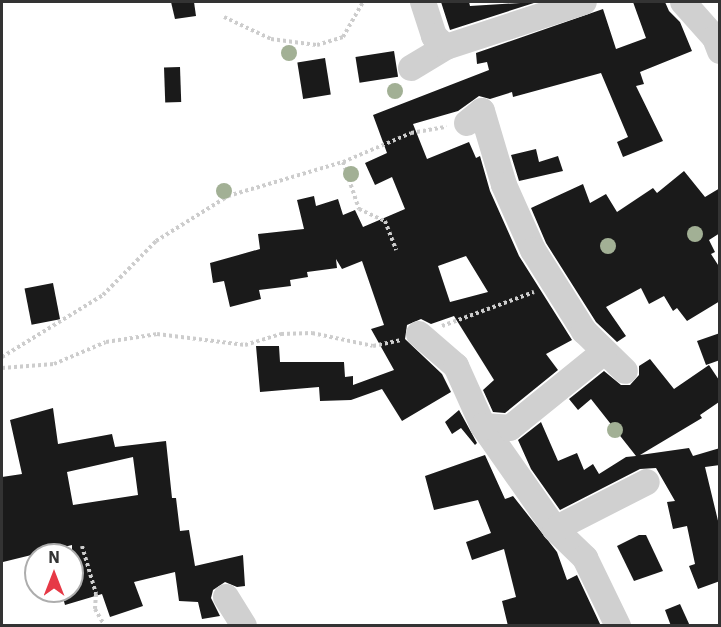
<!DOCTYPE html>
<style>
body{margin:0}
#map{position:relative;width:721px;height:627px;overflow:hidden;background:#fff;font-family:"IBM Plex Sans",sans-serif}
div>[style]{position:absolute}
.building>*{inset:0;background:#1a1a1a;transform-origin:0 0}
.path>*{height:4px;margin-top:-2px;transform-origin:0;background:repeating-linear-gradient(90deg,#cdcdcd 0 3px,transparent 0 6px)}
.minor>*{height:26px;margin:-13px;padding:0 13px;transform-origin:13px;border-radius:13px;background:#d0d0d0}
.trees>*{width:16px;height:16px;margin:-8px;border-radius:50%;background:#a2b095}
span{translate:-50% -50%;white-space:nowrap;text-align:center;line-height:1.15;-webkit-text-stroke:6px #fff;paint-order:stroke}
.frame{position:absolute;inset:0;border:3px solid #333;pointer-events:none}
.north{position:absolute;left:24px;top:543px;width:60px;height:60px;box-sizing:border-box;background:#fff;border:2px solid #adadad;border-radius:50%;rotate:0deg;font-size:16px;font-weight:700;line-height:24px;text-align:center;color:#333}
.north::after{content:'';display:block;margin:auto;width:21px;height:27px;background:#e63946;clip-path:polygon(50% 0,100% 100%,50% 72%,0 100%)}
</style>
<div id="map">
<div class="building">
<i style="clip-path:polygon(171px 2px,194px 2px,196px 16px,175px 19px)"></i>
<i style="clip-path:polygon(441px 2px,469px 2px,470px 6px,537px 2px,450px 30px)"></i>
<i style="clip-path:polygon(evenodd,633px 2px,665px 2px,669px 11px,680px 22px,692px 51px,640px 72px,644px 84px,636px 86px,663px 141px,623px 157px,617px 142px,628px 137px,601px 73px,513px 97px,512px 92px,490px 99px,479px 96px,458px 111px,413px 124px,427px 159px,469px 142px,476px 158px,480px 156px,490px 191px,519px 256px,572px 340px,546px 354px,558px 370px,505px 413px,493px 412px,483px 390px,494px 380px,454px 316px,431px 324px,421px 319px,407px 325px,405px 339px,442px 374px,451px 392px,402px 421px,382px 389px,351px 400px,320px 401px,319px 387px,260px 392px,256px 346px,279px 346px,280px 362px,344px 362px,345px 377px,353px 376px,353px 385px,394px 370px,371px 329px,384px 325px,362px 261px,342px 269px,336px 259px,337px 268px,307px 272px,308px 277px,290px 280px,291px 286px,259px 290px,261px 299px,230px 307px,224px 281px,213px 283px,210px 263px,260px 249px,258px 234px,304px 229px,297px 200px,314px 196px,316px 206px,338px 199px,343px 215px,355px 210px,363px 227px,405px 209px,392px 177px,375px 185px,365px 163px,387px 153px,373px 115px,489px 70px,487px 62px,477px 64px,476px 53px,603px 9px,616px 49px,646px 38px,633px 2px,466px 256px,488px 292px,450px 302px,438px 266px,466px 256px)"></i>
<i style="left:394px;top:51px;width:26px;height:39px;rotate:81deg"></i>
<i style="left:325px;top:58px;width:37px;height:28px;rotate:81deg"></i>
<i style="left:180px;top:67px;width:35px;height:16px;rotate:88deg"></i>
<i style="clip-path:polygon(536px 149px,539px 162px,558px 156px,563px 171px,519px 181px,511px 155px)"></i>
<i style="clip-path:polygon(684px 171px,705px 197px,720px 188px,720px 233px,709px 240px,715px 252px,711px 254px,720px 268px,720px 301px,687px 321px,677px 308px,673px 311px,664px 296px,649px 304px,641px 288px,606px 307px,626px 336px,617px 342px,596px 322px,546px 243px,531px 208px,583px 184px,590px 203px,606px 194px,617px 212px,653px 188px,657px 193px)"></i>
<i style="left:53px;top:283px;width:37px;height:29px;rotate:79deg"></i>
<i style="clip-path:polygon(720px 333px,720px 360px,706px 365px,697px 341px)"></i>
<i style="clip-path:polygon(650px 359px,674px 389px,709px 365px,719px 380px,719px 402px,700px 415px,702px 418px,640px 455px,689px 448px,693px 456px,720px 448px,720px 465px,705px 467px,720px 529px,720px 581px,698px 589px,689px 566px,695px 564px,687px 526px,673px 529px,667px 502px,675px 501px,656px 468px,640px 469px,560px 510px,531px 469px,518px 440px,541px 422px,558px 461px,577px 453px,584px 470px,593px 464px,599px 474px,626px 457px,636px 456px,591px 399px,578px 410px,569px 399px,604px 371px,621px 385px,630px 385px,639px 375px,639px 366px)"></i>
<i style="clip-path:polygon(evenodd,53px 408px,58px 444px,112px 434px,115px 447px,166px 441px,172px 498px,176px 498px,180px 531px,189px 530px,195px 566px,243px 555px,245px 586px,237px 587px,225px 582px,213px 590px,211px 598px,220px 616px,202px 619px,198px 602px,179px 601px,175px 572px,134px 582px,143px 606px,110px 617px,102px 594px,65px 605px,61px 591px,72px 591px,72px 545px,3px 562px,2px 477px,22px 474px,10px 420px,53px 408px,133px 457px,138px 495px,73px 505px,67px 472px,133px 457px)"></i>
<i style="clip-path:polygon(459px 410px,477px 443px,475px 445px,461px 428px,452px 434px,445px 422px)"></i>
<i style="clip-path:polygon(485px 455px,505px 499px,513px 496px,557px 552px,567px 580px,577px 575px,601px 626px,508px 626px,502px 601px,516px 597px,504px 549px,472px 560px,466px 542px,491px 533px,478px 500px,434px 510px,425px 476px)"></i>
<i style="clip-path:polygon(639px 535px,646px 535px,663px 571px,634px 581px,617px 546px)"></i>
<i style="clip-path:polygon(680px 604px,690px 626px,671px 626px,665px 610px)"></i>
</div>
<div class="path">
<i style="left:224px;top:17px;width:52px;rotate:25.1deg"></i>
<i style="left:271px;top:39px;width:46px;rotate:7.4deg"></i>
<i style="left:317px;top:45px;width:27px;rotate:-17deg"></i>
<i style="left:343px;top:37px;width:40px;rotate:-60.3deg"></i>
<i style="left:343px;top:162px;width:50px;rotate:71.2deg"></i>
<i style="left:359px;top:209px;width:29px;rotate:25deg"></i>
<i style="left:385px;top:221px;width:31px;rotate:69deg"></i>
<i style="left:442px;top:326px;width:98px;rotate:-20.3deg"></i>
<i style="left:2px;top:357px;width:119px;rotate:-31.5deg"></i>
<i style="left:103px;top:295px;width:76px;rotate:-45.5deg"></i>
<i style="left:156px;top:241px;width:85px;rotate:-32deg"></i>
<i style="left:228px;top:196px;width:120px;rotate:-16.5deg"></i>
<i style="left:343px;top:162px;width:74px;rotate:-23.1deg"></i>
<i style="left:411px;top:133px;width:36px;rotate:-10deg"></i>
<i style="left:2px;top:368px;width:52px;rotate:-4.4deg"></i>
<i style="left:54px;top:364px;width:56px;rotate:-22.9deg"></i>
<i style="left:106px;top:342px;width:52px;rotate:-8.9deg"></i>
<i style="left:157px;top:334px;width:89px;rotate:7.1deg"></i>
<i style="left:245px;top:345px;width:38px;rotate:-17deg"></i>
<i style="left:281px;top:334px;width:31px;rotate:-2deg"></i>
<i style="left:312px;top:333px;width:62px;rotate:12deg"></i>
<i style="left:373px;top:346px;width:29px;rotate:-12deg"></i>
<i style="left:82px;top:546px;width:50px;rotate:73.7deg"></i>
<i style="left:96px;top:594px;width:15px;rotate:94deg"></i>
<i style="left:95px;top:609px;width:20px;rotate:60deg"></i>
</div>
<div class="minor">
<i style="left:423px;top:2px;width:36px;rotate:72deg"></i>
<i style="left:434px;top:36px;width:16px;rotate:43deg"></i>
<i style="left:683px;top:2px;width:48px;rotate:48.4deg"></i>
<i style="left:715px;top:38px;width:14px;rotate:69deg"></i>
<i style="left:411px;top:68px;width:41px;rotate:-31deg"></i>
<i style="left:446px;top:47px;width:145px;rotate:-18.1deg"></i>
<i style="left:467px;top:123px;width:19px;rotate:-39deg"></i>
<i style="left:482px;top:111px;width:77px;rotate:73.4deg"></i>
<i style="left:504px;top:185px;width:71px;rotate:66deg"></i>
<i style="left:533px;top:250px;width:96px;rotate:57.8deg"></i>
<i style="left:584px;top:331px;width:57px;rotate:44.3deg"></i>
<i style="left:419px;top:334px;width:49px;rotate:40.9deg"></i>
<i style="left:456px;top:366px;width:66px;rotate:65.8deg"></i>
<i style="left:483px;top:426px;width:126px;rotate:55deg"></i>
<i style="left:555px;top:529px;width:42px;rotate:44deg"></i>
<i style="left:585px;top:558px;width:76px;rotate:64.1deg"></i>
<i style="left:483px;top:426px;width:27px;rotate:4deg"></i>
<i style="left:510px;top:428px;width:121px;rotate:-39deg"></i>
<i style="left:555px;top:529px;width:103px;rotate:-27.1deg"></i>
<i style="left:226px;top:597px;width:34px;rotate:58deg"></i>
</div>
<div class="trees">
<i style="left:289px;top:53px"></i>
<i style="left:395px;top:91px"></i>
<i style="left:351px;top:174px"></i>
<i style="left:224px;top:191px"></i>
<i style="left:695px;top:234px"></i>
<i style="left:608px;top:246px"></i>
<i style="left:615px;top:430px"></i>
</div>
<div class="frame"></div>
<div class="north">N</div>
</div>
